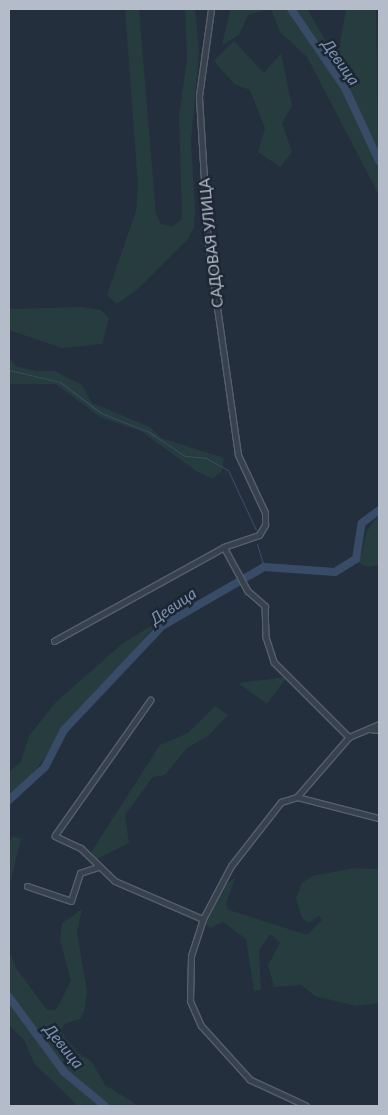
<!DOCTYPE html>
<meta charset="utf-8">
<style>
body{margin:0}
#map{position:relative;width:388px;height:1115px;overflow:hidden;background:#242f3e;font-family:Lato,sans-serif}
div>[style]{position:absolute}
.green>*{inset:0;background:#263c3f}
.stream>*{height:1px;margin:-0.5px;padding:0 0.5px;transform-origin:0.5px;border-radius:0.5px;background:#394c67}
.river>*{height:8px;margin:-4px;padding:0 4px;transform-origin:4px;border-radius:4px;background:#394c67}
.roads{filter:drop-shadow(1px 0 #565f6c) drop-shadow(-1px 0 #565f6c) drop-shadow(0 1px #565f6c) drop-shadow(0 -1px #565f6c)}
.minor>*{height:4.5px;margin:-2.25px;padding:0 2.25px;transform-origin:2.25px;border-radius:2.25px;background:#38414e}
span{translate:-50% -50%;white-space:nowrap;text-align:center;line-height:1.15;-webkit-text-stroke:5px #1d2633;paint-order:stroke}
.street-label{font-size:15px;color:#b4bcc9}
.water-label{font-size:16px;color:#7c92b1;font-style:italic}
.frame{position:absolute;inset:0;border:10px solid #b4bcc9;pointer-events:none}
</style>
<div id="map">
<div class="green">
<i style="clip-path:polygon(125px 9px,139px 9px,156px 214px,161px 224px,172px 227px,182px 219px,179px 117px,187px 59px,185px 9px,195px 9px,199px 52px,191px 141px,195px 210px,194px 228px,187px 240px,139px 288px,117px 304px,107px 295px,136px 211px,138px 186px)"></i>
<i style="clip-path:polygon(226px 9px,268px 9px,248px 15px,239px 35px,222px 45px,230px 11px)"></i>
<i style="clip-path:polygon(271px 9px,307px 9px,331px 50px,339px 49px,346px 9px,376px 9px,379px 195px,307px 57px,280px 32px)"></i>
<i style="clip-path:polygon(234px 41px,264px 73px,281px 53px,292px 106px,282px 123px,292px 152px,280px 167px,258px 152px,265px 128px,250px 90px,234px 84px,214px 61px)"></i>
<i style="clip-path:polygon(82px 307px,101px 310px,109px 318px,102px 344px,62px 348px,9px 330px,9px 309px)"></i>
<i style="clip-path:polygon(9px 358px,16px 366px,34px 371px,55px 371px,82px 385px,92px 403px,150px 427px,161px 438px,224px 458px,222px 471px,213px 479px,196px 471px,141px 431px,100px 417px,56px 384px,9px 384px)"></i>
<i style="clip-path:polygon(379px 515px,379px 565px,367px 567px,359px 563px,367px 531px)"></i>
<i style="clip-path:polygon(158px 622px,55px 743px,9px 807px,9px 772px,21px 762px,29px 736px,55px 703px,123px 643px)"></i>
<i style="clip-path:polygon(287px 677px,267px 704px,238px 683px)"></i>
<i style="clip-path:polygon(215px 706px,228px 715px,209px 735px,187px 748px,165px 775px,153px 777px,125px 815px,129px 843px,97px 859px,90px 854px,160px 745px,188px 733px)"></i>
<i style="clip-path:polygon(13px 836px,21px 839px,9px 888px,9px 842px)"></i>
<i style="clip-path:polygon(355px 868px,379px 869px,379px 1003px,356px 1006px,315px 996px,301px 985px,274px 987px,268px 965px,280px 943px,270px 934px,259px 950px,261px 990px,254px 991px,246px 939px,223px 922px,210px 928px,206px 924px,226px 884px,235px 878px,226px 904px,229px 910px,307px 935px,322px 920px,319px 916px,309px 923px,302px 918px,296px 898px,302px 883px,312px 876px)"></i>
<i style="clip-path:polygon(82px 909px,77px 933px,87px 991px,84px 1012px,80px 1019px,64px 1024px,61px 1032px,78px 1053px,92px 1062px,105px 1085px,139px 1106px,78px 1106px,34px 1063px,24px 1040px,9px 1025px,9px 950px,16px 968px,47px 1010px,56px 1010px,71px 981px,60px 940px,62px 923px)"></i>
</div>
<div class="stream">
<i style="left:9px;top:370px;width:52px;rotate:13.2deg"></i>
<i style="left:60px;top:382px;width:51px;rotate:37.1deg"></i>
<i style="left:101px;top:413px;width:52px;rotate:21.6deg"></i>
<i style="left:149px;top:432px;width:43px;rotate:33.7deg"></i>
<i style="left:185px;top:456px;width:21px;rotate:5deg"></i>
<i style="left:206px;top:458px;width:25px;rotate:29deg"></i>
<i style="left:228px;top:470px;width:66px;rotate:65deg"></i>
<i style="left:257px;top:544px;width:24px;rotate:73deg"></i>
</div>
<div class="river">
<i style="left:291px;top:9px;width:96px;rotate:55.6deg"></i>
<i style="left:345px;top:88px;width:81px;rotate:65deg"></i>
<i style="left:9px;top:800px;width:49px;rotate:-42.5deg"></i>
<i style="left:45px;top:767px;width:42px;rotate:-62.8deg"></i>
<i style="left:64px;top:730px;width:143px;rotate:-46.7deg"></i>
<i style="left:162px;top:626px;width:118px;rotate:-30deg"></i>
<i style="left:264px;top:567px;width:71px;rotate:4deg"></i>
<i style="left:335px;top:572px;width:25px;rotate:-32deg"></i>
<i style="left:356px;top:559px;width:36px;rotate:-81deg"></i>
<i style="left:362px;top:523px;width:21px;rotate:-37deg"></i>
<i style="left:9px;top:997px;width:93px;rotate:53.7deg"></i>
<i style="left:64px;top:1072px;width:53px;rotate:39.7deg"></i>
</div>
<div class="roads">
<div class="minor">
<i style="left:224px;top:547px;width:50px;rotate:61.4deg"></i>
<i style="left:248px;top:591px;width:23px;rotate:41deg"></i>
<i style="left:265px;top:606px;width:31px;rotate:88deg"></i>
<i style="left:266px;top:637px;width:26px;rotate:72deg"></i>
<i style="left:274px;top:662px;width:106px;rotate:45deg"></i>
<i style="left:54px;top:641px;width:194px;rotate:-28.9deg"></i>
<i style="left:224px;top:547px;width:37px;rotate:-19deg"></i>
<i style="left:259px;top:535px;width:12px;rotate:-59deg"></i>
<i style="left:265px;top:525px;width:12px;rotate:-90deg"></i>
<i style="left:265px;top:513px;width:64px;rotate:-115deg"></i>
<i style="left:238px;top:455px;width:212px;rotate:-98.1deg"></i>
<i style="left:208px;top:245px;width:149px;rotate:-93.5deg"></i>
<i style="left:199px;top:96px;width:88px;rotate:-82.1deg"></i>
<i style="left:151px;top:700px;width:166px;rotate:125.2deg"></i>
<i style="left:55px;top:836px;width:29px;rotate:25deg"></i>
<i style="left:81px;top:848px;width:47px;rotate:44.1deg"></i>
<i style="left:115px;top:881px;width:96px;rotate:23.4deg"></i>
<i style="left:370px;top:729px;width:9px;rotate:6deg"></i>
<i style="left:297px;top:797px;width:79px;rotate:-49.1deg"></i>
<i style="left:349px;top:737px;width:33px;rotate:-23deg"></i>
<i style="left:27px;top:886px;width:46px;rotate:18.8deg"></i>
<i style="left:71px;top:901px;width:29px;rotate:-72deg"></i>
<i style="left:80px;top:873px;width:19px;rotate:-18deg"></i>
<i style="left:306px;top:1106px;width:62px;rotate:-155.1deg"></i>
<i style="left:250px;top:1080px;width:73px;rotate:-132.2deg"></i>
<i style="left:201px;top:1026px;width:27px;rotate:-114deg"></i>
<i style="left:190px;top:1001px;width:45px;rotate:-88.7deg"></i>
<i style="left:191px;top:956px;width:39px;rotate:-72deg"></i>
<i style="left:203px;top:919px;width:60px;rotate:-62.2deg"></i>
<i style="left:231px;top:866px;width:81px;rotate:-52deg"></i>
<i style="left:281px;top:802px;width:17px;rotate:-17deg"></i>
<i style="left:297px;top:797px;width:85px;rotate:14.4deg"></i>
</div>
</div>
<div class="street-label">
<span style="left:211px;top:243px;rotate:-96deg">САДОВАЯ УЛИЦА</span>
</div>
<div class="water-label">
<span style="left:341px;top:62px;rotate:55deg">Девица</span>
<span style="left:173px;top:606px;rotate:-34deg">Девица</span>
<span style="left:64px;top:1046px;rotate:51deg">Девица</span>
</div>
<div class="frame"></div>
</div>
